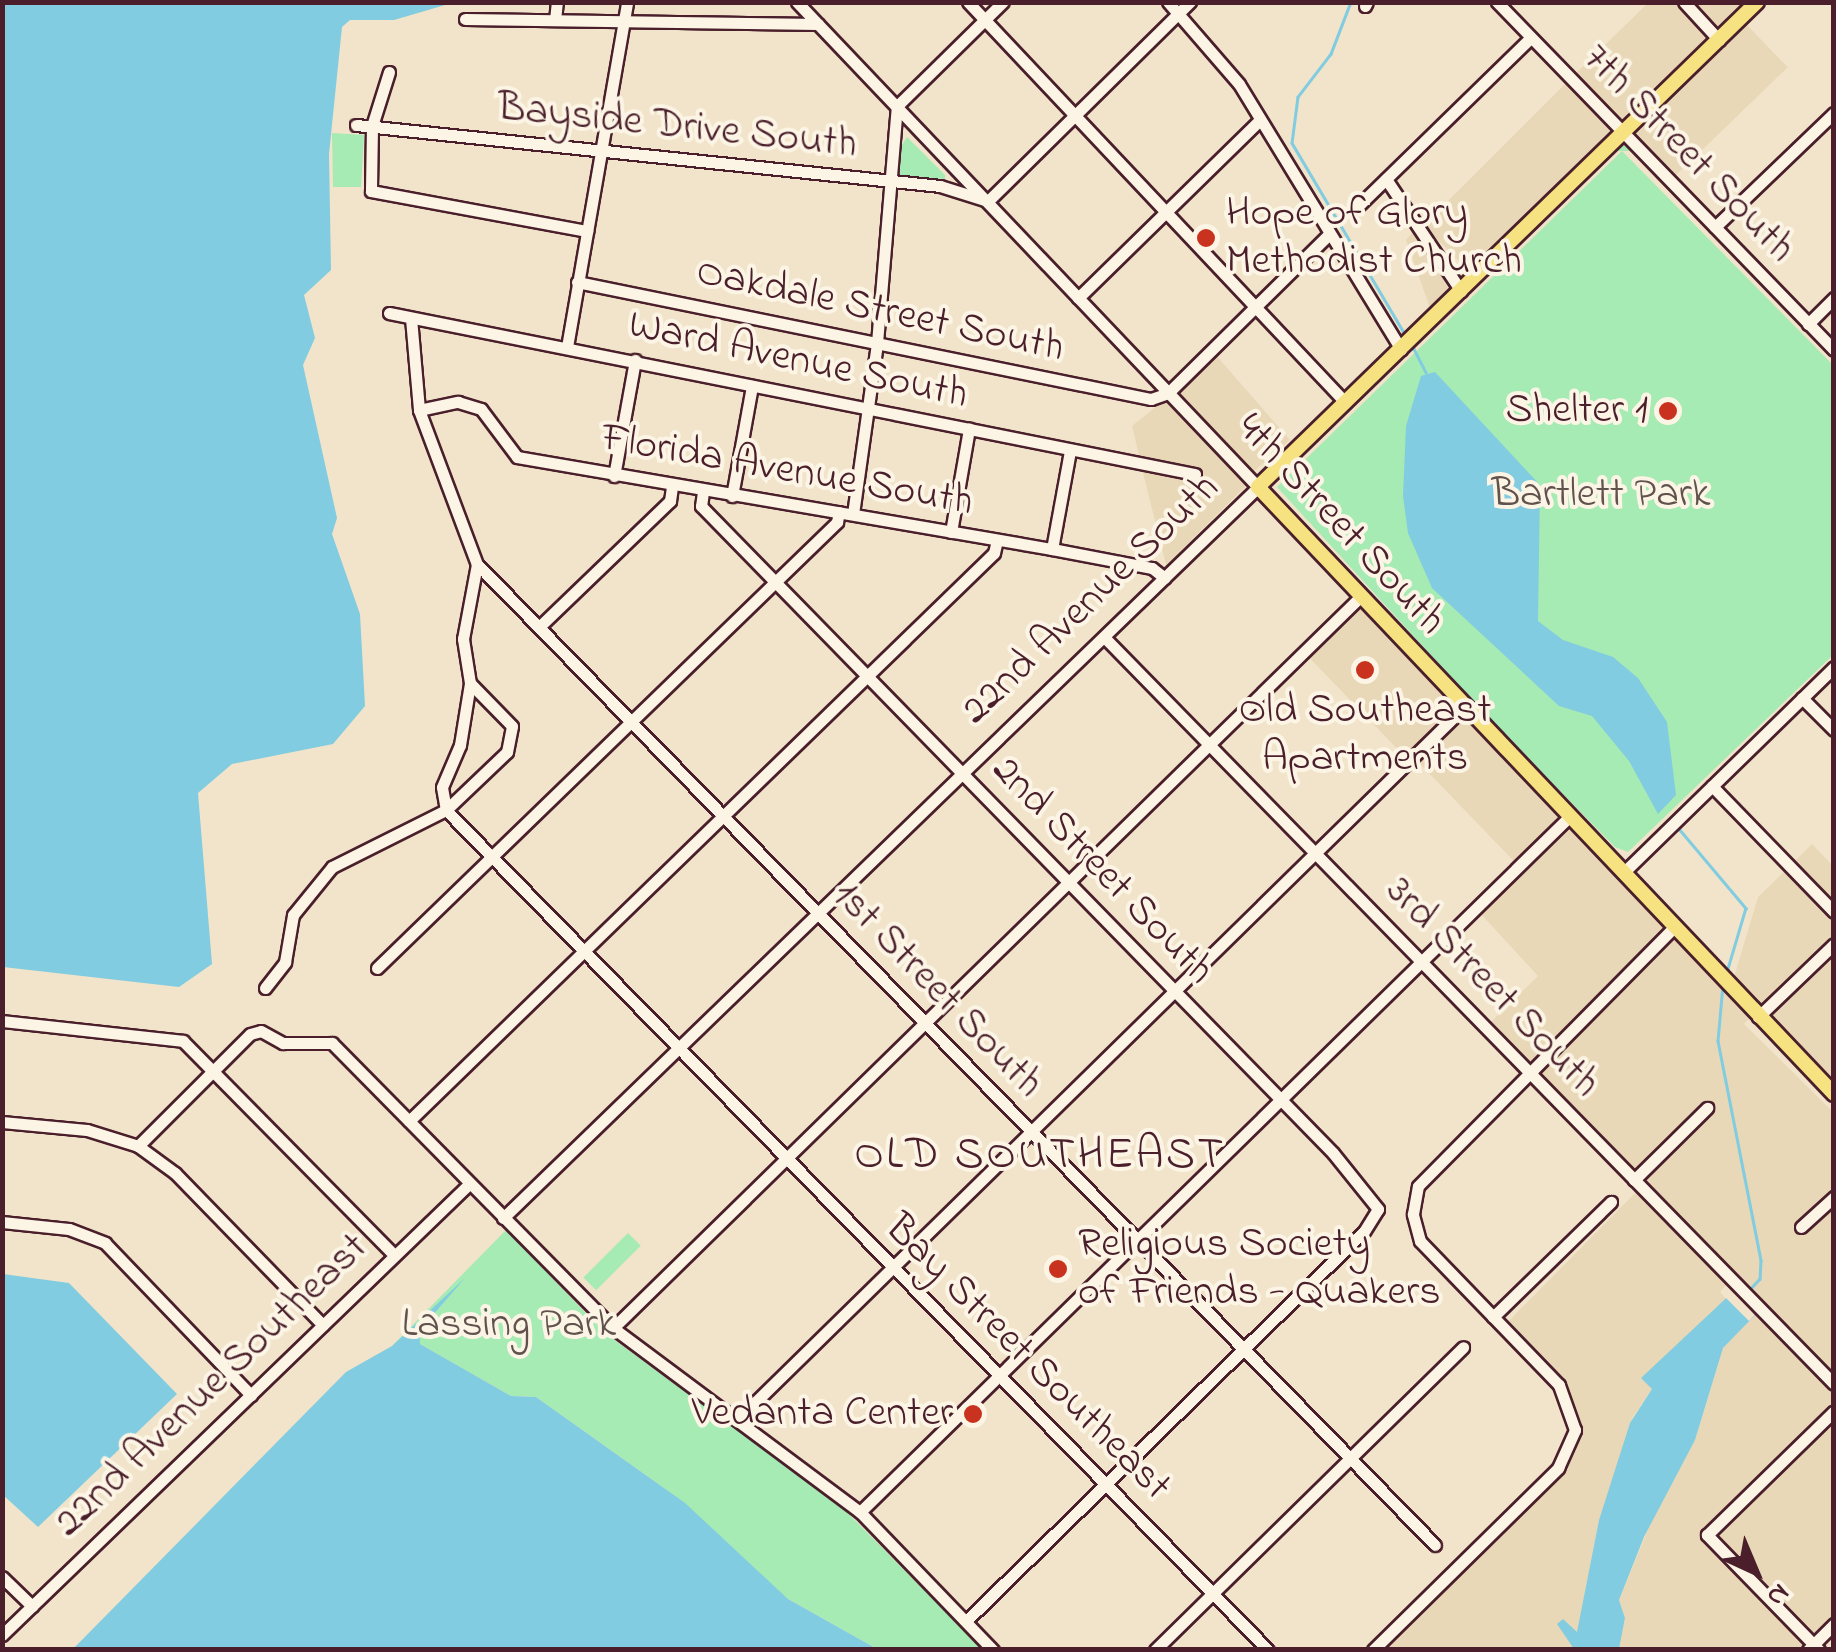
<!DOCTYPE html>
<style>
body{margin:0}
#map{position:relative;width:1836px;height:1652px;overflow:hidden;background:#f1e4ca;font-family:"Indie Flower",sans-serif}
div>[style]{position:absolute}
.built>*{inset:0;background:#e9d8b7;transform-origin:0 0}
.green>*{inset:0;background:#a6eab4;transform-origin:0 0}
.water>*{inset:0;background:#81cce0}
.pier>*{inset:0;background:#f1e4ca}
.stream>*{height:2.5px;margin:-1.25px;padding:0 1.25px;transform-origin:1.25px;border-radius:1.25px;background:#81cce0}
.roads{filter:drop-shadow(2px 0 #4a1f2b) drop-shadow(-2px 0 #4a1f2b) drop-shadow(0 2px #4a1f2b) drop-shadow(0 -2px #4a1f2b)}
.minor>*{height:11px;margin:-5.5px;padding:0 5.5px;transform-origin:5.5px;border-radius:5.5px;background:#fcf5e5}
.major>*{height:14px;margin:-7px;padding:0 7px;transform-origin:7px;border-radius:7px;background:#f6e281}
.dots>*{width:28px;height:28px;translate:-50% -50%;box-sizing:border-box;border:5px solid #fcf5e5;border-radius:50%}
span{translate:-50% -50%;white-space:nowrap;text-align:center;line-height:1.15;-webkit-text-stroke:8px #fcf5e5;paint-order:stroke}
.street-label{font-size:42px;color:#4a1f2b}
.poi-label{font-size:42px;color:#4a1f2b}
.left{translate:0 -50%;text-align:left}
.right{translate:-100% -50%;text-align:right}
.park-label{font-size:42px;color:#61524d}
.neighbourhood-label{font-size:45px;color:#4a1f2b;letter-spacing:2.5px}
.frame{position:absolute;inset:0;border:5px solid #4a1f2b;pointer-events:none}
.north{position:absolute;left:1706px;top:1522px;width:100px;height:100px;-webkit-text-stroke:8px #fcf5e5;paint-order:stroke;rotate:136deg;font-size:28px;font-weight:700;line-height:40px;text-align:center;color:#4a1f2b}
.north::after{content:'';display:block;margin:auto;width:35px;height:45px;background:#4a1f2b;clip-path:polygon(50% 0,100% 100%,50% 72%,0 100%)}
</style>
<div id="map">
<div class="built">
<i style="clip-path:polygon(1648px 3px,1678px 3px,1713px 38px,1624px 126px,1574px 75px)"></i>
<i style="clip-path:polygon(1691px 3px,1750px 3px,1720px 32px)"></i>
<i style="left:1744px;top:22px;width:63px;height:159px;rotate:46deg"></i>
<i style="left:1567px;top:82px;width:71px;height:203px;rotate:45deg"></i>
<i style="clip-path:polygon(1415px 230px,1453px 287px,1430px 308px,1406px 240px)"></i>
<i style="left:1215px;top:354px;width:114px;height:56px;rotate:49deg"></i>
<i style="clip-path:polygon(1167px 398px,1248px 484px,1166px 565px,1142px 469px,1177px 475px,1140px 459px,1132px 426px)"></i>
<i style="left:1360px;top:605px;width:141px;height:73px;rotate:46deg"></i>
<i style="left:1465px;top:714px;width:141px;height:67px;rotate:46deg"></i>
<i style="clip-path:polygon(1569px 823px,1666px 927px,1528px 1064px,1489px 1024px,1538px 976px,1479px 912px)"></i>
<i style="clip-path:polygon(1812px 844px,1833px 866px,1833px 906px,1793px 863px)"></i>
<i style="clip-path:polygon(1786px 870px,1833px 919px,1833px 936px,1744px 1024px,1833px 1112px,1834px 1631px,1821px 1643px,1826px 1649px,1619px 1649px,1625px 1618px,1619px 1600px,1661px 1498px,1695px 1440px,1723px 1348px,1743px 1323px,1731px 1280px,1720px 1292px,1726px 1299px,1650px 1375px,1652px 1389px,1633px 1417px,1599px 1520px,1574px 1649px,1363px 1650px,1560px 1457px,1570px 1429px,1562px 1397px,1500px 1330px,1637px 1191px,1656px 1210px,1664px 1202px,1535px 1072px,1673px 935px,1729px 994px,1758px 897px)"></i>
<i style="clip-path:polygon(1833px 951px,1833px 1088px,1765px 1017px)"></i>
</div>
<div class="green">
<i style="clip-path:polygon(332px 133px,364px 135px,361px 187px,333px 187px)"></i>
<i style="clip-path:polygon(907px 137px,945px 175px,945px 179px,900px 176px,900px 148px)"></i>
<i style="clip-path:polygon(1624px 140px,1833px 356px,1833px 360px,1631px 151px,1613px 151px)"></i>
<i style="clip-path:polygon(1622px 151px,1833px 365px,1833px 655px,1628px 852px,1615px 847px,1495px 725px,1277px 487px)"></i>
<i style="clip-path:polygon(506px 1230px,605px 1333px,841px 1506px,982px 1649px,877px 1649px,788px 1599px,664px 1488px,536px 1397px,511px 1396px,420px 1344px,394px 1344px)"></i>
<i style="left:628px;top:1233px;width:18px;height:63px;rotate:45deg"></i>
</div>
<div class="water">
<i style="clip-path:polygon(3px 2px,452px 3px,394px 20px,350px 20px,342px 27px,329px 154px,331px 270px,304px 295px,315px 338px,303px 365px,337px 518px,332px 534px,360px 614px,365px 706px,333px 744px,232px 764px,198px 793px,212px 964px,179px 987px,3px 967px)"></i>
<i style="clip-path:polygon(1435px 372px,1540px 485px,1538px 621px,1563px 640px,1613px 657px,1638px 678px,1667px 722px,1676px 795px,1658px 814px,1629px 761px,1592px 716px,1559px 706px,1432px 588px,1408px 533px,1403px 496px,1406px 426px,1421px 376px)"></i>
<i style="clip-path:polygon(3px 1274px,69px 1283px,177px 1394px,38px 1527px,3px 1495px)"></i>
<i style="clip-path:polygon(465px 1278px,419px 1331px,420px 1344px,511px 1396px,536px 1397px,685px 1503px,788px 1599px,877px 1649px,72px 1650px,346px 1372px,392px 1346px)"></i>
<i style="clip-path:polygon(1738px 1287px,1760px 1310px,1723px 1348px,1695px 1440px,1644px 1537px,1619px 1600px,1625px 1618px,1619px 1649px,1574px 1649px,1557px 1624px,1563px 1619px,1577px 1632px,1599px 1520px,1630px 1423px,1652px 1389px,1641px 1378px)"></i>
</div>
<div class="pier">
<i style="clip-path:polygon(1735px 1283px,1763px 1306px,1749px 1321px,1723px 1295px)"></i>
</div>
<div class="stream">
<i style="left:1351px;top:2px;width:56px;rotate:111deg"></i>
<i style="left:1331px;top:54px;width:54px;rotate:127.5deg"></i>
<i style="left:1298px;top:97px;width:46px;rotate:97.4deg"></i>
<i style="left:1292px;top:143px;width:222px;rotate:59.4deg"></i>
<i style="left:1412px;top:345px;width:31px;rotate:63deg"></i>
<i style="left:1676px;top:825px;width:109px;rotate:49.9deg"></i>
<i style="left:1746px;top:908px;width:67px;rotate:106.5deg"></i>
<i style="left:1723px;top:985px;width:56px;rotate:95.1deg"></i>
<i style="left:1718px;top:1041px;width:224px;rotate:78.9deg"></i>
<i style="left:1761px;top:1261px;width:18px;rotate:93deg"></i>
<i style="left:1760px;top:1279px;width:18px;rotate:133deg"></i>
</div>
<div class="roads">
<div class="minor">
<i style="left:968px;top:2px;width:550px;rotate:46.7deg"></i>
<i style="left:1168px;top:2px;width:108px;rotate:49.1deg"></i>
<i style="left:1239px;top:84px;width:311px;rotate:58.6deg"></i>
<i style="left:1497px;top:2px;width:484px;rotate:45.9deg"></i>
<i style="left:1684px;top:2px;width:52px;rotate:47.4deg"></i>
<i style="left:1365px;top:6px;width:4px;rotate:-63deg"></i>
<i style="left:465px;top:19px;width:353px;rotate:0.8deg"></i>
<i style="left:555px;top:20px;width:18px;rotate:-84deg"></i>
<i style="left:389px;top:72px;width:57px;rotate:107.5deg"></i>
<i style="left:372px;top:126px;width:65px;rotate:90.9deg"></i>
<i style="left:371px;top:191px;width:220px;rotate:10.5deg"></i>
<i style="left:356px;top:125px;width:587px;rotate:5.96deg"></i>
<i style="left:940px;top:186px;width:50px;rotate:17.4deg"></i>
<i style="left:988px;top:201px;width:284px;rotate:-44.6deg"></i>
<i style="left:1386px;top:179px;width:135px;rotate:56.2deg"></i>
<i style="left:1354px;top:210px;width:246px;rotate:-44.3deg"></i>
<i style="left:1715px;top:227px;width:165px;rotate:-43.8deg"></i>
<i style="left:577px;top:282px;width:586px;rotate:11.52deg"></i>
<i style="left:1151px;top:399px;width:18px;rotate:-19deg"></i>
<i style="left:1168px;top:393px;width:225px;rotate:-44.6deg"></i>
<i style="left:1078px;top:298px;width:253px;rotate:-44.4deg"></i>
<i style="left:389px;top:313px;width:822px;rotate:11.3deg"></i>
<i style="left:411px;top:318px;width:92px;rotate:85deg"></i>
<i style="left:419px;top:410px;width:165px;rotate:69.4deg"></i>
<i style="left:477px;top:564px;width:1371px;rotate:45.68deg"></i>
<i style="left:1808px;top:324px;width:37px;rotate:-45deg"></i>
<i style="left:567px;top:347px;width:350px;rotate:-80.1deg"></i>
<i style="left:419px;top:410px;width:40px;rotate:-12deg"></i>
<i style="left:458px;top:402px;width:24px;rotate:17deg"></i>
<i style="left:481px;top:409px;width:60px;rotate:53.1deg"></i>
<i style="left:517px;top:457px;width:543px;rotate:9.76deg"></i>
<i style="left:1052px;top:549px;width:102px;rotate:10.8deg"></i>
<i style="left:1152px;top:568px;width:16px;rotate:38deg"></i>
<i style="left:614px;top:476px;width:118px;rotate:-79.7deg"></i>
<i style="left:703px;top:492px;width:14px;rotate:98deg"></i>
<i style="left:701px;top:506px;width:904px;rotate:45.67deg"></i>
<i style="left:1333px;top:1153px;width:72px;rotate:51.2deg"></i>
<i style="left:1378px;top:1209px;width:26px;rotate:122deg"></i>
<i style="left:1364px;top:1231px;width:557px;rotate:135.58deg"></i>
<i style="left:732px;top:496px;width:112px;rotate:-79.7deg"></i>
<i style="left:853px;top:514px;width:173px;rotate:-82deg"></i>
<i style="left:877px;top:343px;width:238px;rotate:-85.2deg"></i>
<i style="left:897px;top:106px;width:148px;rotate:-44.5deg"></i>
<i style="left:951px;top:532px;width:105px;rotate:-80.1deg"></i>
<i style="left:1052px;top:549px;width:100px;rotate:-79.6deg"></i>
<i style="left:539px;top:627px;width:182px;rotate:-43.9deg"></i>
<i style="left:670px;top:501px;width:14px;rotate:-82deg"></i>
<i style="left:1104px;top:637px;width:1044px;rotate:45.66deg"></i>
<i style="left:1802px;top:698px;width:45px;rotate:45deg"></i>
<i style="left:1712px;top:786px;width:175px;rotate:45.9deg"></i>
<i style="left:446px;top:810px;width:1175px;rotate:45.62deg"></i>
<i style="left:446px;top:810px;width:23px;rotate:-100deg"></i>
<i style="left:442px;top:787px;width:46px;rotate:-66.8deg"></i>
<i style="left:460px;top:745px;width:63px;rotate:-80.8deg"></i>
<i style="left:470px;top:683px;width:45px;rotate:-99deg"></i>
<i style="left:463px;top:639px;width:76px;rotate:-79.4deg"></i>
<i style="left:1623px;top:873px;width:295px;rotate:-44.3deg"></i>
<i style="left:377px;top:968px;width:641px;rotate:-44.11deg"></i>
<i style="left:837px;top:522px;width:10px;rotate:-79deg"></i>
<i style="left:265px;top:988px;width:33px;rotate:-52deg"></i>
<i style="left:285px;top:962px;width:48px;rotate:-80.3deg"></i>
<i style="left:293px;top:915px;width:62px;rotate:-50.9deg"></i>
<i style="left:332px;top:867px;width:127px;rotate:-26.6deg"></i>
<i style="left:446px;top:810px;width:84px;rotate:-43.6deg"></i>
<i style="left:507px;top:752px;width:26px;rotate:-79deg"></i>
<i style="left:512px;top:726px;width:60px;rotate:-134.3deg"></i>
<i style="left:1758px;top:1017px;width:105px;rotate:-43.8deg"></i>
<i style="left:2px;top:1021px;width:182px;rotate:6.3deg"></i>
<i style="left:183px;top:1041px;width:301px;rotate:45.4deg"></i>
<i style="left:409px;top:1121px;width:815px;rotate:-44.16deg"></i>
<i style="left:994px;top:553px;width:13px;rotate:-77deg"></i>
<i style="left:2px;top:1122px;width:85px;rotate:5.4deg"></i>
<i style="left:87px;top:1130px;width:53px;rotate:17.4deg"></i>
<i style="left:138px;top:1146px;width:46px;rotate:36.1deg"></i>
<i style="left:175px;top:1173px;width:212px;rotate:45.8deg"></i>
<i style="left:138px;top:1146px;width:158px;rotate:-45deg"></i>
<i style="left:250px;top:1034px;width:11px;rotate:-15deg"></i>
<i style="left:261px;top:1031px;width:25px;rotate:29deg"></i>
<i style="left:283px;top:1043px;width:49px"></i>
<i style="left:332px;top:1043px;width:400px;rotate:45.4deg"></i>
<i style="left:613px;top:1328px;width:308px;rotate:36.7deg"></i>
<i style="left:860px;top:1512px;width:192px;rotate:46.1deg"></i>
<i style="left:1634px;top:1180px;width:103px;rotate:-44.6deg"></i>
<i style="left:503px;top:1218px;width:1051px;rotate:-44.07deg"></i>
<i style="left:1258px;top:487px;width:669px;rotate:-133.55deg"></i>
<i style="left:2px;top:1222px;width:67px;rotate:6deg"></i>
<i style="left:69px;top:1229px;width:39px;rotate:21deg"></i>
<i style="left:105px;top:1243px;width:211px;rotate:46.2deg"></i>
<i style="left:1801px;top:1227px;width:45px;rotate:-42.3deg"></i>
<i style="left:1493px;top:1317px;width:165px;rotate:-44.3deg"></i>
<i style="left:613px;top:1328px;width:1044px;rotate:-44.38deg"></i>
<i style="left:737px;top:1420px;width:1018px;rotate:-44.44deg"></i>
<i style="left:860px;top:1512px;width:993px;rotate:-44.43deg"></i>
<i style="left:2px;top:1577px;width:42px;rotate:44deg"></i>
<i style="left:2px;top:1635px;width:648px;rotate:-44deg"></i>
<i style="left:1155px;top:1650px;width:432px;rotate:-44.5deg"></i>
<i style="left:1373px;top:1650px;width:260px;rotate:-44.5deg"></i>
<i style="left:1558px;top:1468px;width:42px;rotate:-65.9deg"></i>
<i style="left:1575px;top:1430px;width:48px;rotate:-109.6deg"></i>
<i style="left:1559px;top:1385px;width:200px;rotate:-134deg"></i>
<i style="left:1420px;top:1241px;width:28px;rotate:-105deg"></i>
<i style="left:1413px;top:1214px;width:28px;rotate:-80deg"></i>
<i style="left:1418px;top:1186px;width:363px;rotate:-45.3deg"></i>
<i style="left:1808px;top:1650px;width:37px;rotate:-45deg"></i>
<i style="left:1819px;top:1650px;width:161px;rotate:-134.2deg"></i>
<i style="left:1707px;top:1535px;width:177px;rotate:-44.3deg"></i>
</div>
<div class="major">
<i style="left:1757px;top:2px;width:696px;rotate:135.82deg"></i>
<i style="left:1258px;top:487px;width:837px;rotate:46.5deg"></i>
</div>
</div>
<div class="dots">
<i style="left:1206px;top:238px;background:#c8321e"></i>
<i style="left:1668px;top:411px;background:#c8321e"></i>
<i style="left:1365px;top:670px;background:#c8321e"></i>
<i style="left:1058px;top:1269px;background:#c8321e"></i>
<i style="left:973px;top:1414px;background:#c8321e"></i>
</div>
<div class="street-label">
<span style="left:677px;top:127px;rotate:6deg">Bayside Drive South</span>
<span style="left:1688px;top:154px;rotate:46deg">7th Street South</span>
<span style="left:880px;top:311px;rotate:12deg">Oakdale Street South</span>
<span style="left:798px;top:361px;rotate:12deg">Ward Avenue South</span>
<span style="left:787px;top:471px;rotate:10deg">Florida Avenue South</span>
<span style="left:1340px;top:525px;rotate:47deg">4th Street South</span>
<span style="left:1091px;top:600px;rotate:-44deg">22nd Avenue South</span>
<span style="left:1102px;top:871px;rotate:46deg">2nd Street South</span>
<span style="left:1492px;top:988px;rotate:46deg">3rd Street South</span>
<span style="left:937px;top:990px;rotate:46deg">1st Street South</span>
<span style="left:1027px;top:1358px;rotate:45deg">Bay Street Southeast</span>
<span style="left:212px;top:1386px;rotate:-44deg">22nd Avenue Southeast</span>
</div>
<div class="poi-label">
<span class="left" style="left:1226px;top:238px">Hope of Glory<br>Methodist Church</span>
<span class="right" style="left:1648px;top:411px">Shelter 1</span>
<span style="left:1365px;top:735px">Old Southeast<br>Apartments</span>
<span class="left" style="left:1078px;top:1269px">Religious Society<br>of Friends - Quakers</span>
<span class="right" style="left:953px;top:1414px">Vedanta Center</span>
</div>
<div class="park-label">
<span style="left:1601px;top:495px">Bartlett Park</span>
<span style="left:509px;top:1325px">Lassing Park</span>
</div>
<div class="neighbourhood-label">
<span style="left:1040px;top:1157px">OLD SOUTHEAST</span>
</div>
<div class="frame"></div>
<div class="north">N</div>
</div>
